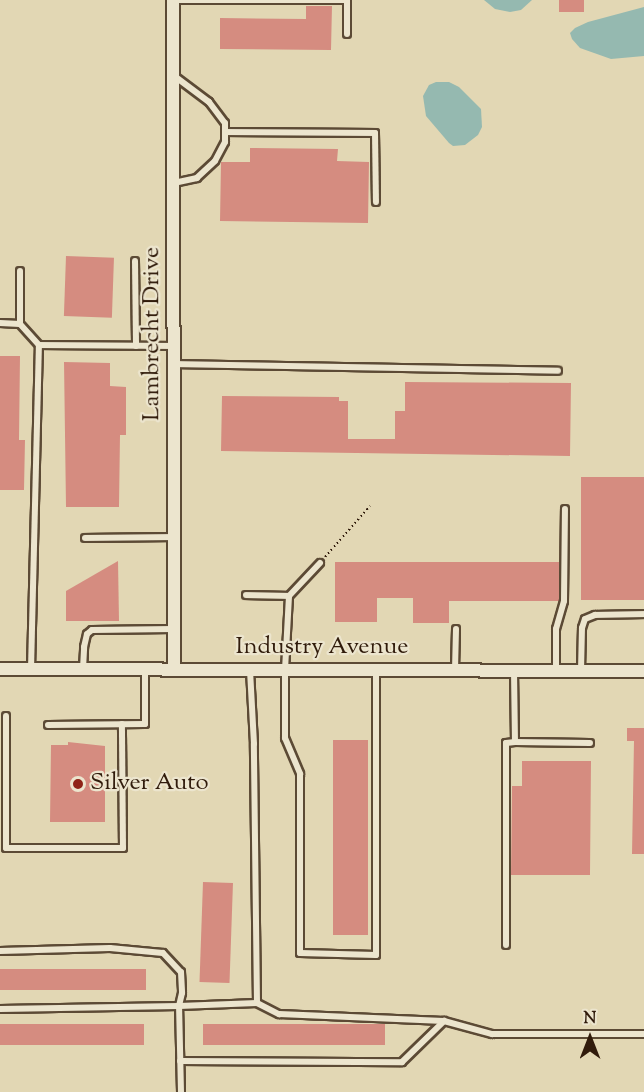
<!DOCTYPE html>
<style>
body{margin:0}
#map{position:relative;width:644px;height:1092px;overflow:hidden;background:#e2d7b4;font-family:"Sorts Mill Goudy",serif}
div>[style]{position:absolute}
.water>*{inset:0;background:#95b9b0}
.building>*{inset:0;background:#d58c80;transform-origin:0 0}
.path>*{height:2px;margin-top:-1px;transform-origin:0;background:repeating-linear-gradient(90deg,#301b0b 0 1.5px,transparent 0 4.5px)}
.roads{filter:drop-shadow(2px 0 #5c4a35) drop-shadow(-2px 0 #5c4a35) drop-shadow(0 2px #5c4a35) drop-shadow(0 -2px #5c4a35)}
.service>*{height:6px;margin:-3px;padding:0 3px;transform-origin:3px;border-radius:3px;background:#ece5ce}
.minor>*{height:12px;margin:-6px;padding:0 6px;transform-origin:6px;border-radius:6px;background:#ece5ce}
.dots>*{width:16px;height:16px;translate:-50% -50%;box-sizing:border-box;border:3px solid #ece5ce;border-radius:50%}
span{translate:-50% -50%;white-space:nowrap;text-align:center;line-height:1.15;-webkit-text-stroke:4.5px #ece5ce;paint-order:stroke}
.street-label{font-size:24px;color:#301b0b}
.poi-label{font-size:24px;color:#301b0b}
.left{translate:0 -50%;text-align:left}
.north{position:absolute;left:560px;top:1008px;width:60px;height:60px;-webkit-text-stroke:4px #ece5ce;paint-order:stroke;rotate:0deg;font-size:16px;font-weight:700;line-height:24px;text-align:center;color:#301b0b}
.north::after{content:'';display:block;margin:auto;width:21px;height:27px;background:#301b0b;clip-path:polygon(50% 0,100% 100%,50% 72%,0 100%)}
</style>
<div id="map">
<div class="water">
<i style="clip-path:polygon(484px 0,532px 0,521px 10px,510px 12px,495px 9px)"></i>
<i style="clip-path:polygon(644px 7px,644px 56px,611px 59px,580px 48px,572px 39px,570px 33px,575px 28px,588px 22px)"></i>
<i style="clip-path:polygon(436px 82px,449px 82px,459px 87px,481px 109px,482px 127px,478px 135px,465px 145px,453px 146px,449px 143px,426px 116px,423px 96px,429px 85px)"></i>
</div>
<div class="building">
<i style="left:559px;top:0;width:25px;height:12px"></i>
<i style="clip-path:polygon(306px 6px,332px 6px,331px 50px,220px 49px,220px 18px,306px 19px)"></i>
<i style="clip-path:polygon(250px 148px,338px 149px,337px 161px,369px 162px,368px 223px,220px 221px,221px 162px,250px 162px)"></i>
<i style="left:66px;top:256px;width:48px;height:60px;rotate:2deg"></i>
<i style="clip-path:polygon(0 356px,20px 356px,19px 440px,25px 440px,24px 490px,0 490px)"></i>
<i style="clip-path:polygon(64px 362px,110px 363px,110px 386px,126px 387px,126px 435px,120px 435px,119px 507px,66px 507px)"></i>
<i style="clip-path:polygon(405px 382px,571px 383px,570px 456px,221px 451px,222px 396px,339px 397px,339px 401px,348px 401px,348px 439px,395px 439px,395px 411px,405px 411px)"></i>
<i style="left:581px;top:477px;width:63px;height:123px"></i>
<i style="clip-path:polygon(118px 561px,119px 621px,66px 621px,66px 591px)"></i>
<i style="clip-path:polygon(335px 562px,559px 562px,559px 601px,449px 601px,449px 623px,413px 623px,413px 598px,377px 598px,377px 622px,335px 622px)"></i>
<i style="clip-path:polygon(627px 728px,644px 728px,644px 854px,632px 854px,634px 741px,627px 741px)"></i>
<i style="left:333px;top:740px;width:35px;height:195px"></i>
<i style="clip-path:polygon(68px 742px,105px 746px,105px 822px,50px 822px,51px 745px,68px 745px)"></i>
<i style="clip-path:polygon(522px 761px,591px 761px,590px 875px,511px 875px,512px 786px,522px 786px)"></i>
<i style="left:203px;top:882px;width:30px;height:100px;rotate:2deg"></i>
<i style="left:0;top:969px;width:146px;height:21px"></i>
<i style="left:144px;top:1024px;width:21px;height:144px;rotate:90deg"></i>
<i style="left:203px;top:1024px;width:182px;height:21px"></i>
</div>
<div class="path">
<i style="left:325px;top:557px;width:68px;rotate:-48.6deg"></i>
</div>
<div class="roads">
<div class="service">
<i style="left:173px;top:0;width:174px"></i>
<i style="left:347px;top:0;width:34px;rotate:90deg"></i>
<i style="left:173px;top:75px;width:45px;rotate:36.9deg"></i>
<i style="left:209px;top:102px;width:26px;rotate:53deg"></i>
<i style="left:225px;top:123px;width:19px;rotate:90deg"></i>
<i style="left:225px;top:142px;width:21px;rotate:118deg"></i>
<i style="left:215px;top:161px;width:25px;rotate:137deg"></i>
<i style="left:197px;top:178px;width:25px;rotate:168deg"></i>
<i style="left:225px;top:132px;width:150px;rotate:0.4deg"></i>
<i style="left:375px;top:133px;width:69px;rotate:89.2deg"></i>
<i style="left:135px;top:261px;width:85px;rotate:89.3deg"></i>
<i style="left:0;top:323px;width:20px;rotate:3deg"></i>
<i style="left:20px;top:324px;width:28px;rotate:48deg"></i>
<i style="left:20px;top:324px;width:53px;rotate:-90deg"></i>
<i style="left:174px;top:364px;width:384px;rotate:1deg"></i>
<i style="left:85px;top:538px;width:89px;rotate:-0.6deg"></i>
<i style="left:320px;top:563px;width:45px;rotate:133.2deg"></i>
<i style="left:289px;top:596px;width:73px;rotate:93.1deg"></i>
<i style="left:285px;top:669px;width:69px;rotate:90deg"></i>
<i style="left:285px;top:738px;width:39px;rotate:67deg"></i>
<i style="left:300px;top:774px;width:179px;rotate:90deg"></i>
<i style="left:300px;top:953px;width:76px;rotate:1.5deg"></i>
<i style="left:376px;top:955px;width:285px;rotate:-90deg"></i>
<i style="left:246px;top:595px;width:43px;rotate:1.3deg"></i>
<i style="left:31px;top:669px;width:324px;rotate:-88.6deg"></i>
<i style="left:39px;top:345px;width:135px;rotate:0.4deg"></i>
<i style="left:83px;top:669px;width:22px;rotate:-87deg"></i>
<i style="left:84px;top:647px;width:13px;rotate:-77deg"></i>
<i style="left:87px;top:634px;width:6px;rotate:-39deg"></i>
<i style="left:92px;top:630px;width:81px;rotate:-0.7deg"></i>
<i style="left:455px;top:670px;width:41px;rotate:-88.6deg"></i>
<i style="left:556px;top:670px;width:41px;rotate:-90deg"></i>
<i style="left:556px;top:629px;width:29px;rotate:-74deg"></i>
<i style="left:564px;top:601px;width:92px;rotate:-89.4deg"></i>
<i style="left:514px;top:671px;width:71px;rotate:89.2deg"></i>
<i style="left:515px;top:742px;width:75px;rotate:0.8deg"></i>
<i style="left:581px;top:671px;width:43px;rotate:-88.7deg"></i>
<i style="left:582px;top:628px;width:9px;rotate:-72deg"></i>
<i style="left:585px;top:619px;width:11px;rotate:-22deg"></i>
<i style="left:595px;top:615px;width:49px;rotate:-1.2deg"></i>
<i style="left:6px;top:716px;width:132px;rotate:90deg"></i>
<i style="left:6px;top:848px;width:117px"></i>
<i style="left:123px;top:848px;width:124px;rotate:-90.5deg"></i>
<i style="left:48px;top:725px;width:97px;rotate:-0.6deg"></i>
<i style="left:145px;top:724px;width:55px;rotate:-90deg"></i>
<i style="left:506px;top:945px;width:202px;rotate:-90deg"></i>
<i style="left:506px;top:743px;width:9px;rotate:-6deg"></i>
<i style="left:0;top:951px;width:110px;rotate:-1.6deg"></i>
<i style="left:110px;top:948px;width:53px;rotate:5.4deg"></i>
<i style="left:163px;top:953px;width:26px;rotate:47deg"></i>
<i style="left:181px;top:972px;width:21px;rotate:87deg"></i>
<i style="left:182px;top:993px;width:13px;rotate:103deg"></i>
<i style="left:179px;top:1006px;width:179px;rotate:179deg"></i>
<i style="left:257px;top:1003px;width:25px;rotate:27deg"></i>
<i style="left:279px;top:1014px;width:165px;rotate:2.4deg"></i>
<i style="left:444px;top:1021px;width:50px;rotate:15.2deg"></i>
<i style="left:492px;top:1034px;width:152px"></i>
<i style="left:180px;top:1061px;width:222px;rotate:0.3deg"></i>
<i style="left:402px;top:1062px;width:59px;rotate:-44.3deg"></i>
<i style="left:181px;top:1092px;width:86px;rotate:-91.3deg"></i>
<i style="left:179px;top:1006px;width:78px;rotate:-2.2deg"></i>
<i style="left:257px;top:1003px;width:259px;rotate:-90.7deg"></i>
<i style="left:254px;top:744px;width:74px;rotate:-93.1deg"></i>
</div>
<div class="minor">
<i style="left:173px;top:0;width:669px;rotate:89.91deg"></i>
<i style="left:0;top:669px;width:644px;rotate:0.18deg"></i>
</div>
</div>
<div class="dots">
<i style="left:78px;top:784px;background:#8f2418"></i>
</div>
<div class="street-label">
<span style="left:153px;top:334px;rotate:-90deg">Lambrecht Drive</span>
<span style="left:322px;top:648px">Industry Avenue</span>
</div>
<div class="poi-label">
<span class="left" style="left:90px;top:784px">Silver Auto</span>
</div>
<div class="north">N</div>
</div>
